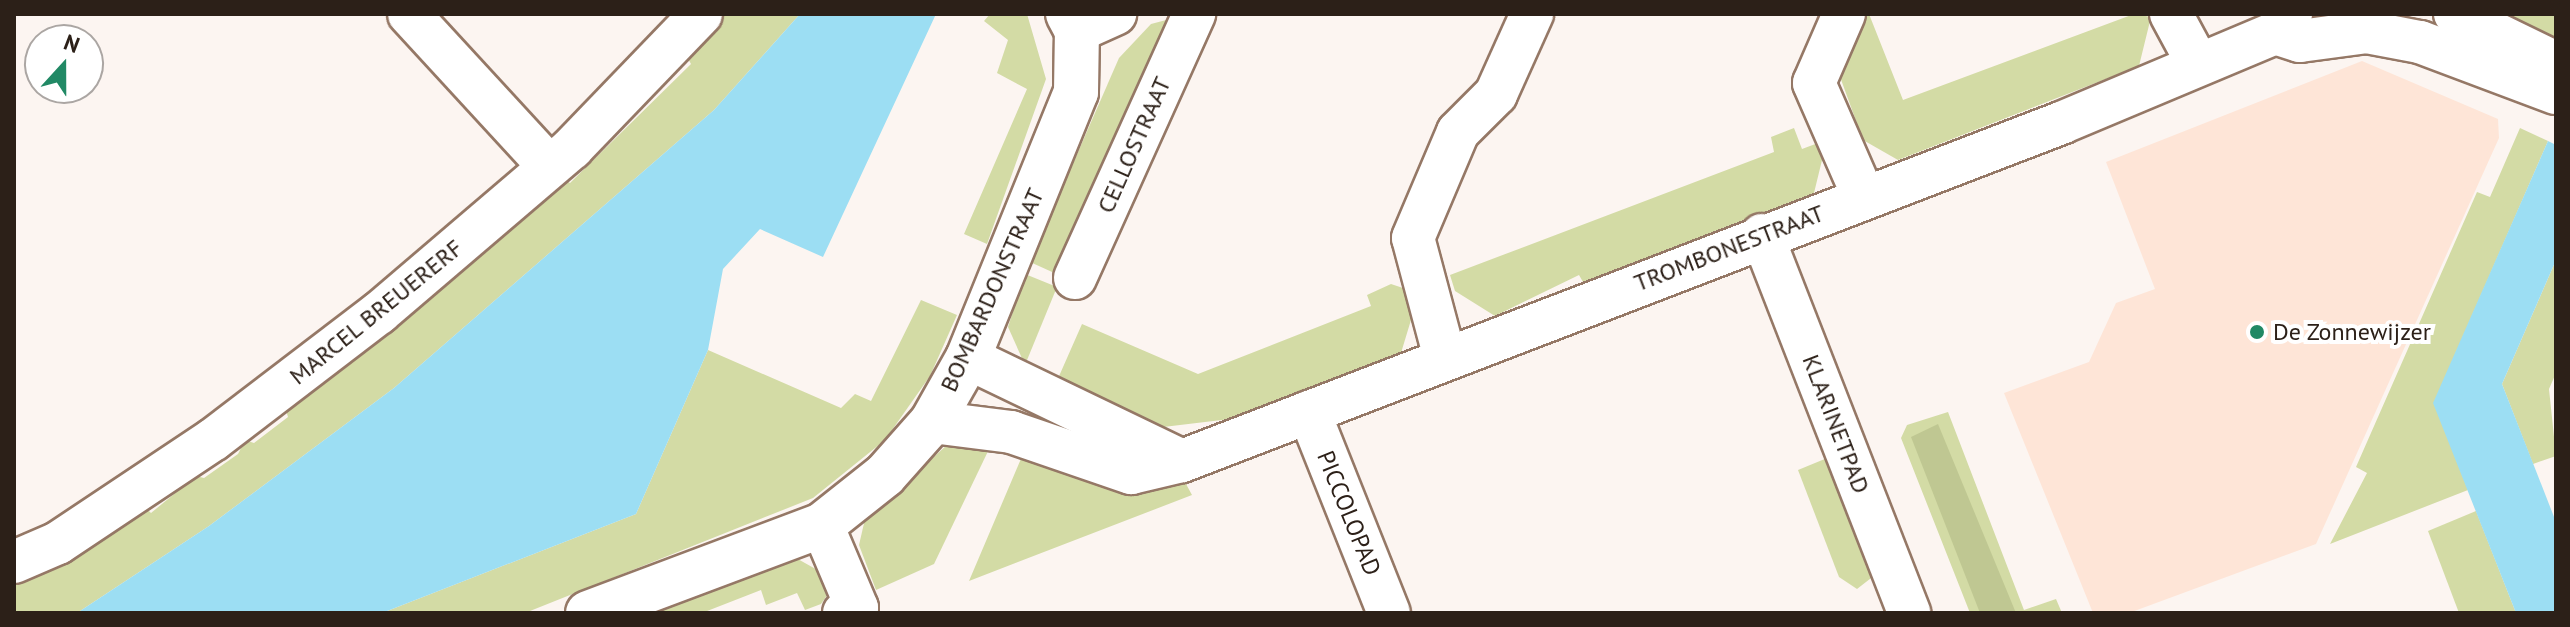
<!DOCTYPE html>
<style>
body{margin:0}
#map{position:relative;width:2570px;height:627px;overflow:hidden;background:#fcf5f1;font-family:"PT Sans",sans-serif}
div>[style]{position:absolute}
.built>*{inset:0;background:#fee5d7}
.green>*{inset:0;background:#d3dba5}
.forest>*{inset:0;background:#bfc792}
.water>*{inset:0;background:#9cdef3}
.roads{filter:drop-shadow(2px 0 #957866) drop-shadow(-2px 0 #957866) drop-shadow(0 2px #957866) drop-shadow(0 -2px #957866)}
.minor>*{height:42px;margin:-21px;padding:0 21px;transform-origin:21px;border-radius:21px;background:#fff}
.tertiary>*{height:44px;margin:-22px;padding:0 22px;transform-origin:22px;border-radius:22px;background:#fff}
.dots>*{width:22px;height:22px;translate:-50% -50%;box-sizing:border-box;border:4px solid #fff;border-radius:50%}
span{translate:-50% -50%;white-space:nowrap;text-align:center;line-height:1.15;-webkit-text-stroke:8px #fff;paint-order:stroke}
.street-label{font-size:24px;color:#2c2018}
.poi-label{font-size:24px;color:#2c2018}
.left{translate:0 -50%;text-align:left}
.frame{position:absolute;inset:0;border:16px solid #2c2018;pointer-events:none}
.north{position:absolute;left:24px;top:24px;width:80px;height:80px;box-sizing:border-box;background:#fff;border:2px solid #aba6a3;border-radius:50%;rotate:21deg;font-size:22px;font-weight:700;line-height:32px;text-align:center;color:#2c2018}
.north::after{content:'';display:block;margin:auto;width:28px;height:36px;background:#218965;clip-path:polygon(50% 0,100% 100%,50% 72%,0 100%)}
</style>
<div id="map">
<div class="built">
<i style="clip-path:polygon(2362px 61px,2498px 119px,2499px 138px,2316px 544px,2129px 613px,2093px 613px,2004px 393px,2089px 362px,2116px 303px,2155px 289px,2106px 162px)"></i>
</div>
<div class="green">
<i style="clip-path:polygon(717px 14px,800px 14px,714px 110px,394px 388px,209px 526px,77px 613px,14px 613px,14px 582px,143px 505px,151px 513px,196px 476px,204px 478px,238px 454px,245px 440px,254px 443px,288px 417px,285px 407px,561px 177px,570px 183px,691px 64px,686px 55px)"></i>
<i style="clip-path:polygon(990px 14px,1027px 14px,1046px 79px,987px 244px,964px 234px,1027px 89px,997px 73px,1008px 40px,984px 21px)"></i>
<i style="clip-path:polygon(1858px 14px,1869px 14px,1903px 100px,2134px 14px,2151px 17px,2139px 66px,1898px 160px,1863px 140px,1839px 74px)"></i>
<i style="clip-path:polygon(2489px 14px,2556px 14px,2556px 48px)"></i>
<i style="clip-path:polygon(1170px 19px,1061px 276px,1030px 262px,1119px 58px,1151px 24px)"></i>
<i style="clip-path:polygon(1794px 128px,1802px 149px,1818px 143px,1823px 156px,1814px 193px,1583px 282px,1579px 275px,1495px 316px,1455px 291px,1450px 275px,1774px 152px,1771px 137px)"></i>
<i style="clip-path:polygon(2520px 128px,2548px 141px,2434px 403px,2468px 490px,2330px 544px,2367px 473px,2356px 467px,2477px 192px,2490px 197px)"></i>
<i style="clip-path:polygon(2556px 260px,2556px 373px,2549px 389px,2556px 456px,2533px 464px,2502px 384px)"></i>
<i style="clip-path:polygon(1025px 274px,1057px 287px,1025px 365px,1008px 327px)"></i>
<i style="clip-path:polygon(1391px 284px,1406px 289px,1414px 310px,1401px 353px,1230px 419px,1155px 428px,1056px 383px,1082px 324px,1198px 374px,1371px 306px,1367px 295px)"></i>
<i style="clip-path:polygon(921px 300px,957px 315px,930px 376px,885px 440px,813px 498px,525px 613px,382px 613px,636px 514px,708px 350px,841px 408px,855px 394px,871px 401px)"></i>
<i style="clip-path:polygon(1948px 412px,2024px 610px,2056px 599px,2062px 613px,1970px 613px,1901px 438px,1907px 425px)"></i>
<i style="clip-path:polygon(947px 445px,991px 445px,934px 564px,876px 590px,859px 545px,865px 519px)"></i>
<i style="clip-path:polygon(1023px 454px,1125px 483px,1186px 484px,1192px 495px,969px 581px)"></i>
<i style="clip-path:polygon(1832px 456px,1875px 575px,1857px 589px,1839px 577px,1798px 470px)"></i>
<i style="clip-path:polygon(2476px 511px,2516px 613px,2459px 613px,2428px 531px)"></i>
<i style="clip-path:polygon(796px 558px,821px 572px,828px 594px,821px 604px,805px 610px,797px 593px,766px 605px,761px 590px,702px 613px,644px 613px)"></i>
</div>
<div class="forest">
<i style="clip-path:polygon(1938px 424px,2016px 613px,1980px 613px,1911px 437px)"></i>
</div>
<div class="water">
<i style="clip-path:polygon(800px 14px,936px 14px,823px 257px,760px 229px,723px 269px,708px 350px,636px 514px,382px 613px,77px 613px,209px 526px,394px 388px,714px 110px)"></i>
<i style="clip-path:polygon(2548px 141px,2556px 145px,2556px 260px,2502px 384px,2556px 522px,2556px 613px,2516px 613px,2433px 403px)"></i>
</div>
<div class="roads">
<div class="minor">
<i style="left:409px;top:14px;width:207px;rotate:47.4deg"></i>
<i style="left:1844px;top:14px;width:75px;rotate:113.5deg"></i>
<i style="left:1814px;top:83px;width:122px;rotate:66.4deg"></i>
<i style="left:2171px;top:14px;width:57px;rotate:61.6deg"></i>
<i style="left:2455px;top:14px;width:112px;rotate:25.9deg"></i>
<i style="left:1077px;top:31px;width:42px;rotate:-24.1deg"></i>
<i style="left:2275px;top:33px;width:26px;rotate:18deg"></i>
<i style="left:2300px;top:41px;width:68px;rotate:-7.7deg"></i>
<i style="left:2367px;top:32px;width:54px;rotate:10.7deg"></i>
<i style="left:2420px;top:42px;width:145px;rotate:20.6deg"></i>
<i style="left:1762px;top:235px;width:406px;rotate:68.7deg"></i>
<i style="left:1075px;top:278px;width:290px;rotate:-65.7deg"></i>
<i style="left:968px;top:358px;width:237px;rotate:25.7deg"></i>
<i style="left:1445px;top:358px;width:124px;rotate:-104.9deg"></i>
<i style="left:1413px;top:238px;width:115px;rotate:-67deg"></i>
<i style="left:1458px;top:132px;width:54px;rotate:-45deg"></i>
<i style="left:1496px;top:94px;width:88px;rotate:-65.8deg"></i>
<i style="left:1309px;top:412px;width:216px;rotate:68.3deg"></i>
<i style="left:932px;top:422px;width:80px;rotate:7.2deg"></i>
<i style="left:1011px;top:432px;width:127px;rotate:18.9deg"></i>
<i style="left:1131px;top:473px;width:52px;rotate:-13.2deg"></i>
<i style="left:1182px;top:461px;width:942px;rotate:-21.03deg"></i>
<i style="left:2061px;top:123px;width:232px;rotate:-22.8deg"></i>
<i style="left:2275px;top:33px;width:25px;rotate:-50deg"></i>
<i style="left:822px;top:525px;width:90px;rotate:67.1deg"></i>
<i style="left:857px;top:608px;width:14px;rotate:159deg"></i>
<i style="left:14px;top:562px;width:48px;rotate:-23.4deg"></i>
<i style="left:58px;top:543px;width:187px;rotate:-33.7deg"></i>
<i style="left:214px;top:439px;width:208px;rotate:-37.4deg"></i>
<i style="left:379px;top:313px;width:254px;rotate:-40.5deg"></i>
<i style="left:572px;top:148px;width:186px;rotate:-46.1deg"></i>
</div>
<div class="tertiary">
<i style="left:588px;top:613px;width:250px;rotate:-20.6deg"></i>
<i style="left:822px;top:525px;width:80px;rotate:-38.4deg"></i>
<i style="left:885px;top:475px;width:71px;rotate:-48.4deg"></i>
<i style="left:932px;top:422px;width:73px;rotate:-60.6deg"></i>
<i style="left:968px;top:358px;width:287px;rotate:-67.9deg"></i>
<i style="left:1076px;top:92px;width:61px;rotate:-89.1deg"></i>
<i style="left:1077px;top:31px;width:19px;rotate:-118deg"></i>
</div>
</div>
<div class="dots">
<i style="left:2257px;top:332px;background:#218965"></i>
</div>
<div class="street-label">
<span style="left:1134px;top:145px;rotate:-66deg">CELLOSTRAAT</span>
<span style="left:1729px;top:248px;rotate:-21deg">TROMBONESTRAAT</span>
<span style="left:992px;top:290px;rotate:-66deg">BOMBARDONSTRAAT</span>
<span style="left:376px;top:312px;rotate:-39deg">MARCEL BREUERERF</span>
<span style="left:1836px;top:424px;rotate:69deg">KLARINETPAD</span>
<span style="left:1349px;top:513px;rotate:68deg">PICCOLOPAD</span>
</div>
<div class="poi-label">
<span class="left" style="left:2273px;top:332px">De Zonnewijzer</span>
</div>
<div class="frame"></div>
<div class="north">N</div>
</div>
